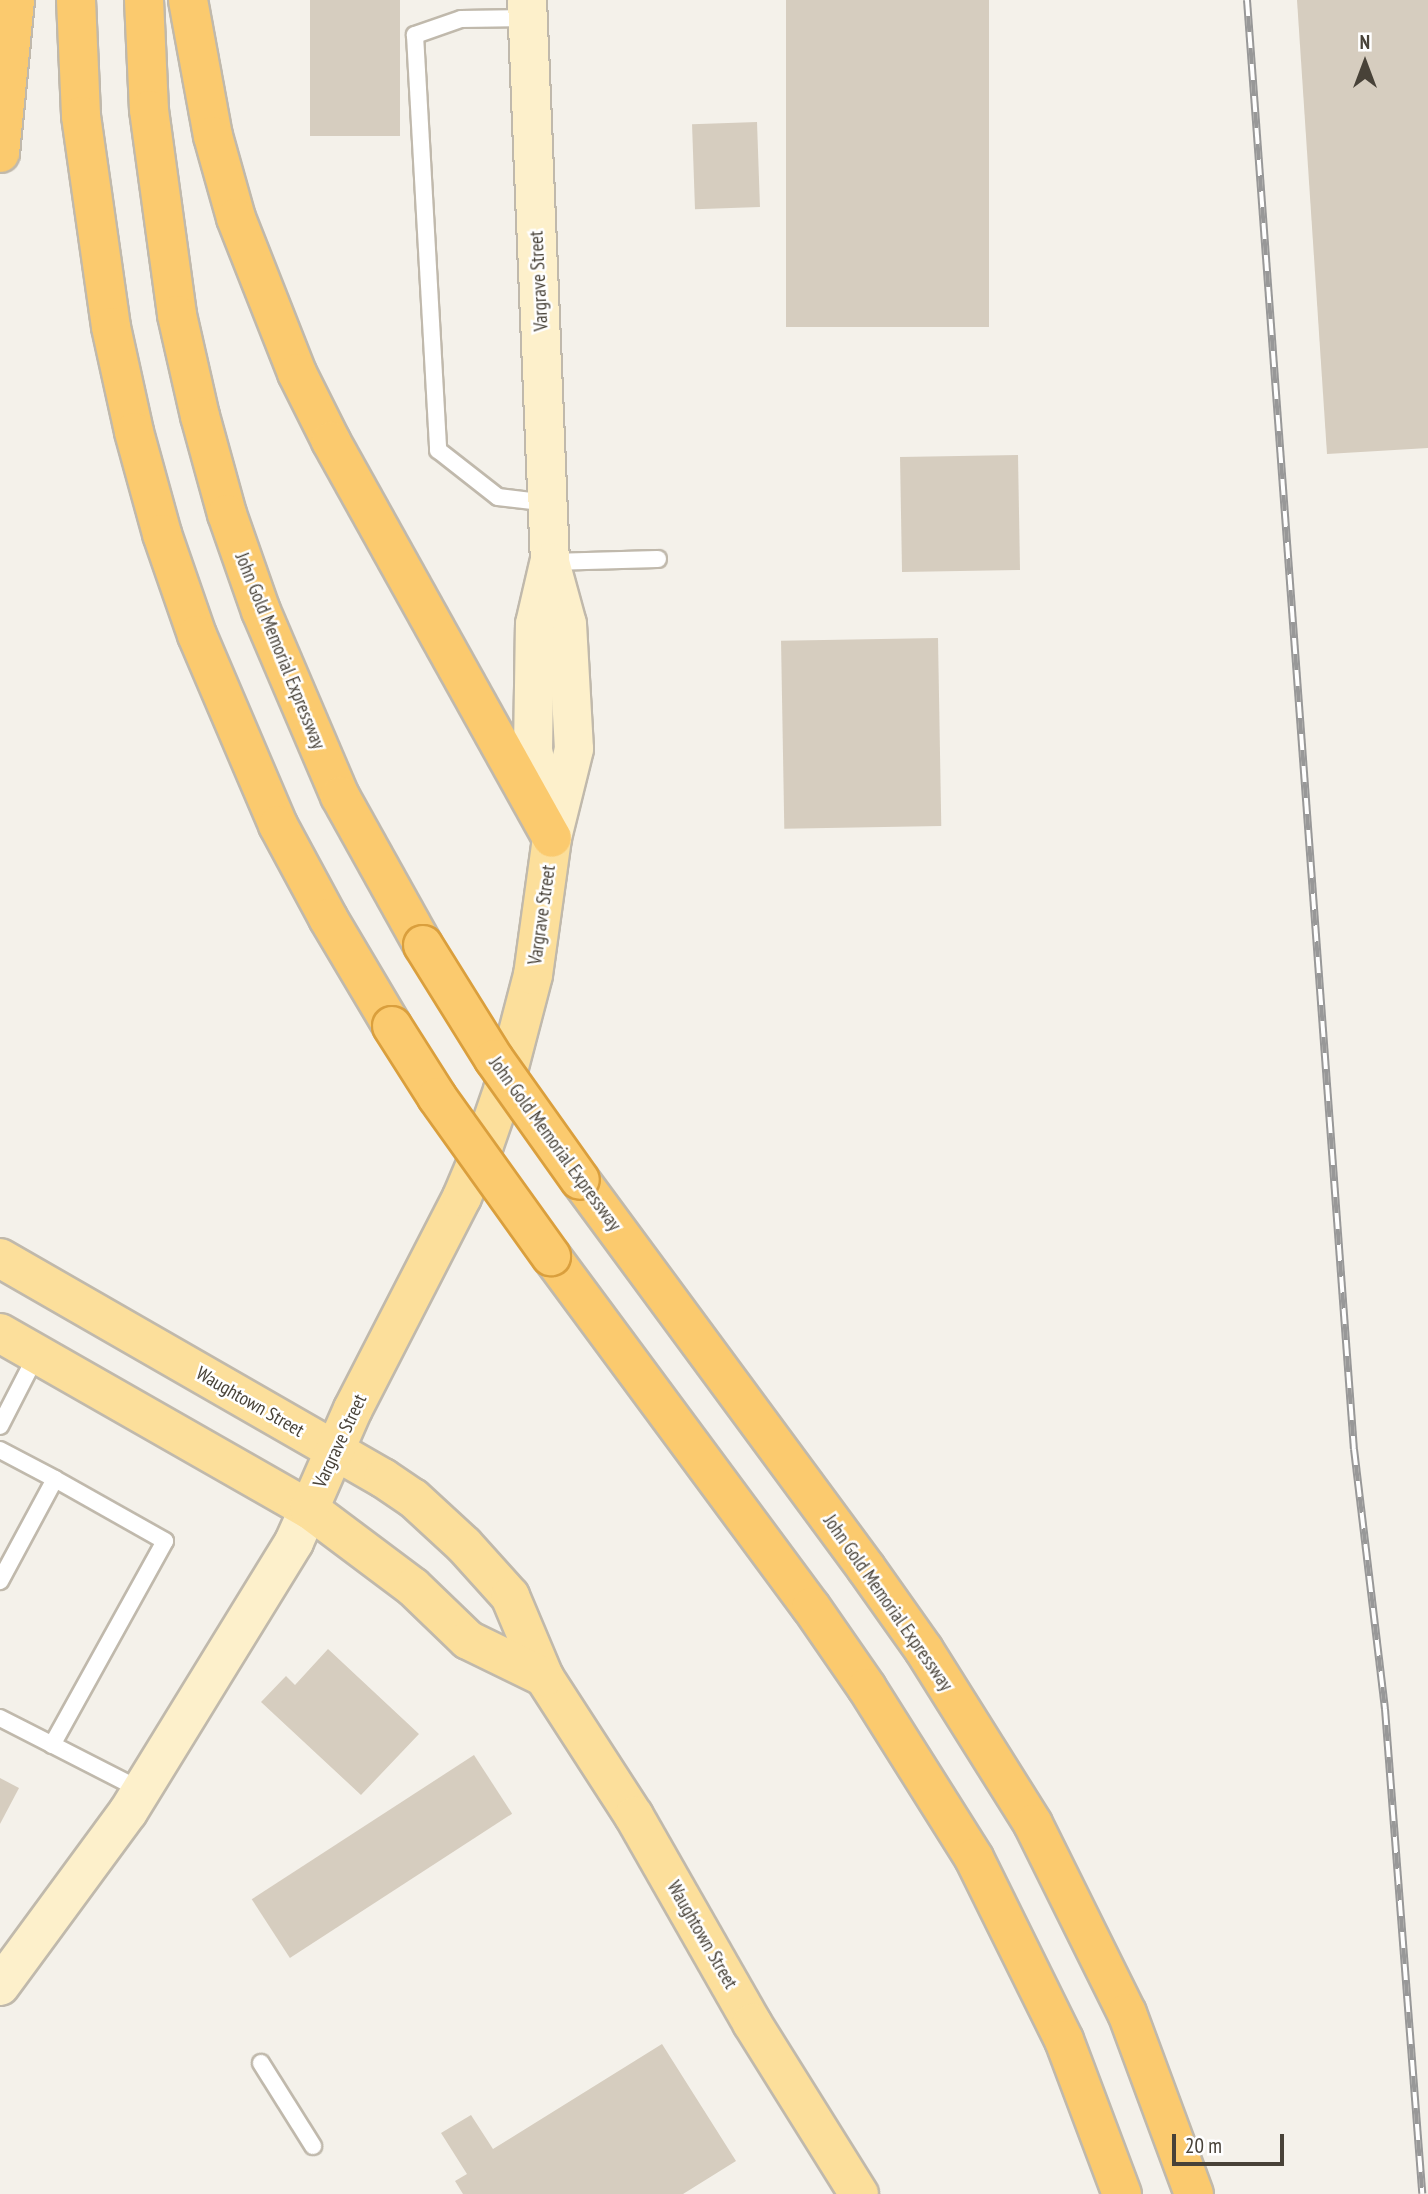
<!DOCTYPE html>
<style>
body{margin:0}
#map{position:relative;width:1428px;height:2194px;overflow:hidden;background:#f4f1ea;font-family:"PT Sans Narrow",sans-serif}
div>[style]{position:absolute}
.building>*{inset:0;background:#d6cdbf;transform-origin:0 0}
.roads{filter:drop-shadow(2px 0 #c0b9ac) drop-shadow(-2px 0 #c0b9ac) drop-shadow(0 2px #c0b9ac) drop-shadow(0 -2px #c0b9ac)}
.lane>*{height:16px;margin:-8px;padding:0 8px;transform-origin:8px;border-radius:8px;background:#fff}
.secondary>*{height:38px;margin:-19px;padding:0 19px;transform-origin:19px;border-radius:19px;background:#fdf0cb}
.primary>*{height:38px;margin:-19px;padding:0 19px;transform-origin:19px;border-radius:19px;background:#fcdf9b}
.highway>*{height:38px;margin:-19px;padding:0 19px;transform-origin:19px;border-radius:19px;background:#fbca6e}
.rail>*{height:8px;margin-top:-4px;transform-origin:0;background:repeating-linear-gradient(90deg,#fff 0 16px,#989898 0 32px);box-sizing:border-box;border-block:2px solid #989898}
.bridges{filter:drop-shadow(2px 0 #da9f3d) drop-shadow(-2px 0 #da9f3d) drop-shadow(0 2px #da9f3d) drop-shadow(0 -2px #da9f3d)}
.highway-bridge>*{height:38px;margin:-19px;padding:0 19px;transform-origin:19px;border-radius:19px;background:#fbca6e}
span{translate:-50% -50%;white-space:nowrap;text-align:center;line-height:1.15;-webkit-text-stroke:5px #fff;paint-order:stroke}
.street-label{font-size:19px;color:#484238}
.north{position:absolute;left:1330px;top:28px;width:70px;height:70px;-webkit-text-stroke:5px #fff;paint-order:stroke;rotate:0deg;font-size:19px;font-weight:700;line-height:28px;text-align:center;color:#484238}
.north::after{content:'';display:block;margin:auto;width:24px;height:32px;background:#484238;clip-path:polygon(50% 0,100% 100%,50% 72%,0 100%)}
.scale{position:absolute;left:1172px;top:2134px;width:112px;height:32px;box-sizing:border-box;border:4px solid #484238;border-top:0;padding-left:9px;font-size:21px;line-height:24px;white-space:nowrap;color:#484238;-webkit-text-stroke:5px #fff;paint-order:stroke}
</style>
<div id="map">
<div class="building">
<i style="left:310px;top:0;width:90px;height:136px"></i>
<i style="left:786px;top:0;width:203px;height:327px"></i>
<i style="clip-path:polygon(1297px 0,1428px 0,1428px 448px,1327px 454px)"></i>
<i style="left:757px;top:122px;width:85px;height:65px;rotate:88deg"></i>
<i style="left:1018px;top:455px;width:115px;height:118px;rotate:89deg"></i>
<i style="left:938px;top:638px;width:188px;height:157px;rotate:89deg"></i>
<i style="clip-path:polygon(328px 1649px,419px 1734px,361px 1795px,261px 1702px,286px 1676px,295px 1685px)"></i>
<i style="left:474px;top:1755px;width:70px;height:265px;rotate:57deg"></i>
<i style="clip-path:polygon(0 1778px,19px 1788px,0 1824px)"></i>
<i style="clip-path:polygon(662px 2044px,736px 2161px,683px 2194px,463px 2194px,455px 2181px,467px 2174px,441px 2133px,471px 2115px,493px 2149px)"></i>
</div>
<div class="roads">
<div class="lane">
<i style="left:528px;top:18px;width:67px;rotate:179.1deg"></i>
<i style="left:461px;top:19px;width:49px;rotate:160.8deg"></i>
<i style="left:415px;top:35px;width:416px;rotate:86.8deg"></i>
<i style="left:438px;top:450px;width:76px;rotate:38.1deg"></i>
<i style="left:498px;top:497px;width:50px;rotate:6.8deg"></i>
<i style="left:550px;top:562px;width:108px;rotate:-1.6deg"></i>
<i style="left:0;top:1426px;width:81px;rotate:-62.8deg"></i>
<i style="left:0;top:1450px;width:62px;rotate:27.8deg"></i>
<i style="left:55px;top:1479px;width:116px;rotate:118.3deg"></i>
<i style="left:0;top:1718px;width:158px;rotate:27.1deg"></i>
<i style="left:52px;top:1745px;width:233px;rotate:-61deg"></i>
<i style="left:165px;top:1541px;width:126px;rotate:-150.6deg"></i>
<i style="left:261px;top:2063px;width:98px;rotate:57.9deg"></i>
</div>
<div class="secondary">
<i style="left:527px;top:0;width:562px;rotate:87.66deg"></i>
<i style="left:550px;top:562px;width:64px;rotate:74.7deg"></i>
<i style="left:567px;top:624px;width:125px;rotate:86.8deg"></i>
<i style="left:574px;top:749px;width:92px;rotate:103.9deg"></i>
<i style="left:549px;top:823px;width:75px;rotate:-102.4deg"></i>
<i style="left:533px;top:750px;width:126px;rotate:-89.1deg"></i>
<i style="left:535px;top:624px;width:62px;rotate:-76.9deg"></i>
<i style="left:0;top:1986px;width:216px;rotate:-53.7deg"></i>
<i style="left:128px;top:1812px;width:317px;rotate:-58.4deg"></i>
<i style="left:294px;top:1542px;width:36px;rotate:-66deg"></i>
</div>
<div class="primary">
<i style="left:0;top:1258px;width:442px;rotate:29.9deg"></i>
<i style="left:383px;top:1478px;width:36px;rotate:34deg"></i>
<i style="left:413px;top:1498px;width:69px;rotate:42.7deg"></i>
<i style="left:464px;top:1545px;width:69px;rotate:48deg"></i>
<i style="left:510px;top:1596px;width:88px;rotate:67.2deg"></i>
<i style="left:544px;top:1677px;width:166px;rotate:57.1deg"></i>
<i style="left:634px;top:1816px;width:238px;rotate:60.3deg"></i>
<i style="left:752px;top:2023px;width:202px;rotate:58deg"></i>
<i style="left:0;top:1333px;width:356px;rotate:29.7deg"></i>
<i style="left:309px;top:1509px;width:130px;rotate:36.9deg"></i>
<i style="left:413px;top:1587px;width:76px;rotate:43.9deg"></i>
<i style="left:468px;top:1640px;width:85px;rotate:26deg"></i>
<i style="left:309px;top:1509px;width:109px;rotate:-66.3deg"></i>
<i style="left:353px;top:1409px;width:238px;rotate:-62.8deg"></i>
<i style="left:462px;top:1197px;width:56px;rotate:-67.1deg"></i>
<i style="left:484px;top:1145px;width:58px;rotate:-70.9deg"></i>
<i style="left:503px;top:1090px;width:119px;rotate:-75.4deg"></i>
<i style="left:533px;top:975px;width:138px;rotate:-82.1deg"></i>
</div>
<div class="highway">
<i style="left:76px;top:0;width:116px;rotate:87.5deg"></i>
<i style="left:81px;top:116px;width:213px;rotate:81.9deg"></i>
<i style="left:111px;top:327px;width:107px;rotate:77.6deg"></i>
<i style="left:134px;top:432px;width:106px;rotate:74.6deg"></i>
<i style="left:162px;top:534px;width:107px;rotate:70.9deg"></i>
<i style="left:197px;top:635px;width:207px;rotate:66.9deg"></i>
<i style="left:278px;top:825px;width:106px;rotate:61.7deg"></i>
<i style="left:328px;top:918px;width:126px;rotate:59.3deg"></i>
<i style="left:144px;top:0;width:110px;rotate:87.4deg"></i>
<i style="left:149px;top:110px;width:207px;rotate:82.2deg"></i>
<i style="left:177px;top:315px;width:104px;rotate:77.2deg"></i>
<i style="left:200px;top:416px;width:102px;rotate:74.6deg"></i>
<i style="left:227px;top:514px;width:103px;rotate:70.7deg"></i>
<i style="left:261px;top:611px;width:201px;rotate:66.9deg"></i>
<i style="left:340px;top:796px;width:171px;rotate:60.9deg"></i>
<i style="left:188px;top:0;width:138px;rotate:79.6deg"></i>
<i style="left:213px;top:136px;width:85px;rotate:74.3deg"></i>
<i style="left:236px;top:218px;width:167px;rotate:68.5deg"></i>
<i style="left:297px;top:373px;width:76px;rotate:63.4deg"></i>
<i style="left:331px;top:441px;width:454px;rotate:60.9deg"></i>
<i style="left:0;top:153px;width:154px;rotate:-84.4deg"></i>
<i style="left:580px;top:1180px;width:482px;rotate:53.6deg"></i>
<i style="left:866px;top:1568px;width:100px;rotate:54.7deg"></i>
<i style="left:924px;top:1650px;width:205px;rotate:57.9deg"></i>
<i style="left:1033px;top:1824px;width:211px;rotate:63.6deg"></i>
<i style="left:1127px;top:2013px;width:193px;rotate:69.7deg"></i>
<i style="left:551px;top:1256px;width:437px;rotate:53.5deg"></i>
<i style="left:811px;top:1607px;width:98px;rotate:55.3deg"></i>
<i style="left:867px;top:1688px;width:201px;rotate:57.8deg"></i>
<i style="left:974px;top:1858px;width:203px;rotate:63.7deg"></i>
<i style="left:1064px;top:2040px;width:165px;rotate:69.4deg"></i>
</div>
</div>
<div class="rail">
<i style="left:1247px;top:0;width:1453px;rotate:85.78deg"></i>
<i style="left:1354px;top:1449px;width:262px;rotate:83.2deg"></i>
<i style="left:1385px;top:1709px;width:486px;rotate:85.6deg"></i>
</div>
<div class="bridges">
<div class="highway-bridge">
<i style="left:423px;top:945px;width:134px;rotate:58.1deg"></i>
<i style="left:494px;top:1059px;width:148px;rotate:54.6deg"></i>
<i style="left:392px;top:1026px;width:84px;rotate:57.6deg"></i>
<i style="left:437px;top:1097px;width:196px;rotate:54.4deg"></i>
</div>
</div>
<div class="street-label">
<span style="left:539px;top:281px;rotate:-93deg">Vargrave Street</span>
<span style="left:280px;top:651px;rotate:68deg">John Gold Memorial Expressway</span>
<span style="left:542px;top:915px;rotate:-82deg">Vargrave Street</span>
<span style="left:555px;top:1144px;rotate:54deg">John Gold Memorial Expressway</span>
<span style="left:250px;top:1402px;rotate:30deg">Waughtown Street</span>
<span style="left:340px;top:1441px;rotate:-65deg">Vargrave Street</span>
<span style="left:888px;top:1603px;rotate:55deg">John Gold Memorial Expressway</span>
<span style="left:702px;top:1935px;rotate:60deg">Waughtown Street</span>
</div>
<div class="north">N</div>
<div class="scale">20 m</div>
</div>
